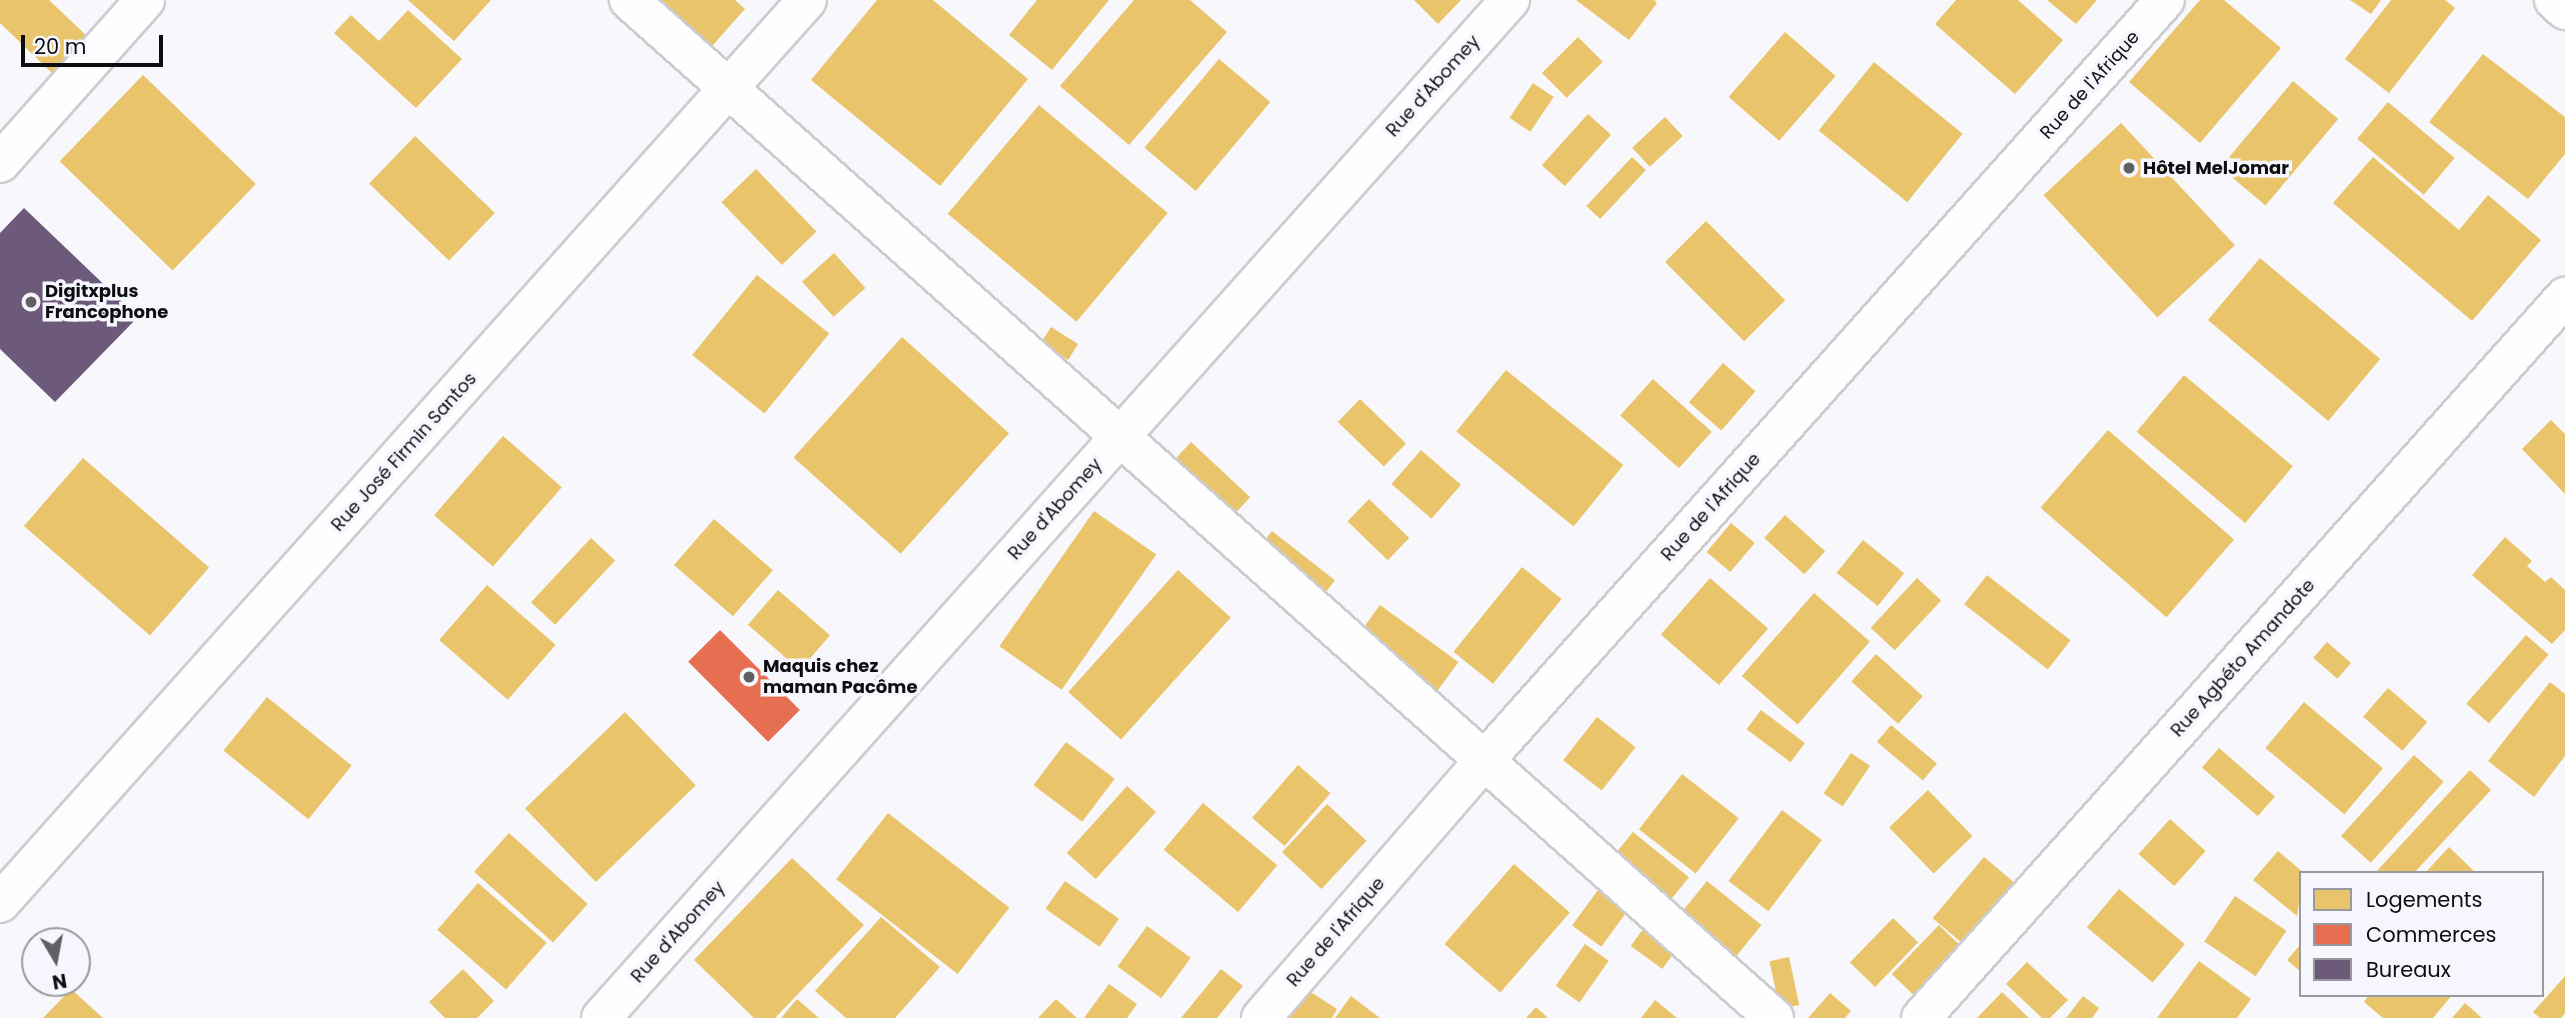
<!DOCTYPE html>
<meta charset="utf-8">
<style>
body{margin:0}
#map{position:relative;width:2565px;height:1018px;overflow:hidden;background:#f8f8fc;font-family:Poppins,sans-serif}
div>[style]{position:absolute}
.homes>*{inset:0;background:#e9c46a;transform-origin:0 0}
.shops>*{inset:0;background:#e76f51;transform-origin:0 0}
.offices>*{inset:0;background:#6d597a}
.roads{filter:drop-shadow(2px 0 #cdcdd1) drop-shadow(-2px 0 #cdcdd1) drop-shadow(0 2px #cdcdd1) drop-shadow(0 -2px #cdcdd1)}
.minor>*{height:38px;margin:-19px;padding:0 19px;transform-origin:19px;border-radius:19px;background:#fefeff}
.tertiary>*{height:38px;margin:-19px;padding:0 19px;transform-origin:19px;border-radius:19px;background:#fefeff}
.dots>*{width:19px;height:19px;translate:-50% -50%;box-sizing:border-box;border:4px solid #f6f7fe;border-radius:50%}
span{translate:-50% -50%;white-space:nowrap;text-align:center;line-height:1.15;-webkit-text-stroke:7px #f6f7fe;paint-order:stroke}
.street-label{font-size:18px;color:#0e0e12}
.poi-label{font-size:18px;color:#0e0e12;font-weight:700}
.left{translate:0 -50%;text-align:left}
.legend{position:absolute;left:2299px;top:871px;width:245px;height:126px;box-sizing:border-box;background:#f6f7fe;border:2px solid #999aa0;margin:0;padding:9px 12px;list-style:none;font-size:21px;color:#0e0e12}
.legend li{display:flex;align-items:center;gap:14px;height:35px}
.legend b{width:35px;border:2px solid #999aa0}
.north{position:absolute;left:21px;top:927px;width:70px;height:70px;box-sizing:border-box;background:#f6f7fe;border:2px solid #999aa0;border-radius:50%;rotate:170deg;font-size:19px;font-weight:700;line-height:28px;text-align:center;color:#0e0e12}
.north::after{content:'';display:block;margin:auto;width:24px;height:32px;background:#606064;clip-path:polygon(50% 0,100% 100%,50% 72%,0 100%)}
.scale{position:absolute;left:21px;top:35px;width:142px;height:32px;box-sizing:border-box;border:4px solid #0e0e12;border-top:0;padding-left:9px;font-size:21px;line-height:24px;white-space:nowrap;color:#0e0e12;-webkit-text-stroke:5px #f6f7fe;paint-order:stroke}
</style>
<div id="map">
<div class="homes">
<i style="clip-path:polygon(0 0,49px 0,90px 39px,55px 76px,0 23px)"></i>
<i style="clip-path:polygon(408px 0,491px 0,454px 41px)"></i>
<i style="clip-path:polygon(643px 0,735px 0,745px 9px,705px 54px)"></i>
<i style="clip-path:polygon(877px 0,933px 0,1028px 79px,940px 186px,811px 80px)"></i>
<i style="clip-path:polygon(1037px 0,1109px 0,1052px 70px,1009px 35px)"></i>
<i style="clip-path:polygon(1134px 0,1190px 0,1227px 32px,1129px 145px,1060px 86px)"></i>
<i style="clip-path:polygon(1414px 0,1461px 0,1438px 24px)"></i>
<i style="clip-path:polygon(1576px 0,1654px 0,1657px 3px,1629px 40px)"></i>
<i style="clip-path:polygon(1956px 0,2018px 0,2063px 40px,2015px 94px,1935px 24px)"></i>
<i style="clip-path:polygon(2047px 0,2097px 0,2076px 24px)"></i>
<i style="clip-path:polygon(2200px 0,2224px 0,2281px 48px,2200px 143px,2129px 82px)"></i>
<i style="clip-path:polygon(2350px 0,2381px 0,2371px 14px)"></i>
<i style="clip-path:polygon(2391px 0,2445px 0,2455px 8px,2389px 93px,2345px 59px)"></i>
<i style="clip-path:polygon(408px 10px,462px 59px,416px 108px,334px 33px,351px 15px,379px 41px)"></i>
<i style="left:1785px;top:32px;width:67px;height:86px;rotate:41deg"></i>
<i style="left:1578px;top:37px;width:35px;height:51px;rotate:45deg"></i>
<i style="clip-path:polygon(2483px 54px,2565px 117px,2565px 154px,2528px 199px,2429px 122px)"></i>
<i style="left:1219px;top:59px;width:67px;height:116px;rotate:40deg"></i>
<i style="left:1874px;top:62px;width:114px;height:88px;rotate:39deg"></i>
<i style="left:143px;top:75px;width:157px;height:120px;rotate:44deg"></i>
<i style="left:2293px;top:81px;width:59px;height:113px;rotate:40deg"></i>
<i style="left:1533px;top:83px;width:25px;height:42px;rotate:34deg"></i>
<i style="left:2388px;top:102px;width:87px;height:48px;rotate:40deg"></i>
<i style="left:1039px;top:105px;width:168px;height:142px;rotate:40deg"></i>
<i style="left:1588px;top:114px;width:31px;height:69px;rotate:42deg"></i>
<i style="left:1665px;top:117px;width:26px;height:45px;rotate:47deg"></i>
<i style="left:2121px;top:123px;width:167px;height:106px;rotate:47deg"></i>
<i style="left:415px;top:136px;width:111px;height:66px;rotate:44deg"></i>
<i style="left:1632px;top:157px;width:19px;height:67px;rotate:43deg"></i>
<i style="clip-path:polygon(2373px 157px,2459px 230px,2488px 195px,2541px 240px,2472px 321px,2333px 203px)"></i>
<i style="left:756px;top:169px;width:87px;height:48px;rotate:46deg"></i>
<i style="left:1706px;top:221px;width:112px;height:58px;rotate:45deg"></i>
<i style="left:834px;top:253px;width:47px;height:43px;rotate:48deg"></i>
<i style="left:2260px;top:258px;width:157px;height:81px;rotate:40deg"></i>
<i style="left:757px;top:275px;width:93px;height:103px;rotate:39deg"></i>
<i style="left:1051px;top:327px;width:32px;height:19px;rotate:32deg"></i>
<i style="left:902px;top:337px;width:144px;height:162px;rotate:42deg"></i>
<i style="left:1723px;top:363px;width:43px;height:52px;rotate:41deg"></i>
<i style="left:1506px;top:370px;width:151px;height:79px;rotate:39deg"></i>
<i style="left:2184px;top:375px;width:142px;height:74px;rotate:40deg"></i>
<i style="left:1653px;top:379px;width:79px;height:49px;rotate:42deg"></i>
<i style="left:1360px;top:399px;width:64px;height:32px;rotate:44deg"></i>
<i style="clip-path:polygon(2551px 420px,2565px 434px,2565px 494px,2522px 449px)"></i>
<i style="left:2108px;top:430px;width:167px;height:103px;rotate:41deg"></i>
<i style="left:503px;top:436px;width:78px;height:105px;rotate:41deg"></i>
<i style="left:1191px;top:442px;width:81px;height:28px;rotate:43deg"></i>
<i style="left:1421px;top:450px;width:53px;height:45px;rotate:41deg"></i>
<i style="left:83px;top:458px;width:167px;height:90px;rotate:41deg"></i>
<i style="left:1369px;top:499px;width:56px;height:31px;rotate:44deg"></i>
<i style="left:1094px;top:511px;width:76px;height:165px;rotate:35deg"></i>
<i style="left:1785px;top:515px;width:54px;height:31px;rotate:42deg"></i>
<i style="left:714px;top:519px;width:78px;height:61px;rotate:41deg"></i>
<i style="left:1731px;top:523px;width:31px;height:38px;rotate:40deg"></i>
<i style="left:1272px;top:531px;width:80px;height:34px;rotate:38deg"></i>
<i style="clip-path:polygon(2505px 537px,2532px 561px,2527px 566px,2545px 582px,2551px 577px,2565px 590px,2565px 630px,2552px 644px,2472px 575px)"></i>
<i style="left:591px;top:538px;width:33px;height:88px;rotate:43deg"></i>
<i style="left:1863px;top:540px;width:53px;height:42px;rotate:39deg"></i>
<i style="left:1522px;top:567px;width:51px;height:109px;rotate:39deg"></i>
<i style="left:1178px;top:570px;width:71px;height:164px;rotate:42deg"></i>
<i style="left:1987px;top:575px;width:106px;height:37px;rotate:38deg"></i>
<i style="left:1710px;top:578px;width:77px;height:75px;rotate:41deg"></i>
<i style="left:1917px;top:578px;width:33px;height:68px;rotate:43deg"></i>
<i style="left:487px;top:585px;width:91px;height:73px;rotate:41deg"></i>
<i style="left:778px;top:590px;width:69px;height:46px;rotate:41deg"></i>
<i style="left:1814px;top:593px;width:74px;height:110px;rotate:41deg"></i>
<i style="left:1380px;top:605px;width:97px;height:44px;rotate:36deg"></i>
<i style="left:2526px;top:635px;width:30px;height:91px;rotate:41deg"></i>
<i style="left:2327px;top:642px;width:32px;height:21px;rotate:41deg"></i>
<i style="left:1876px;top:654px;width:63px;height:37px;rotate:42deg"></i>
<i style="clip-path:polygon(2550px 682px,2565px 694px,2565px 756px,2534px 797px,2488px 761px)"></i>
<i style="left:2388px;top:688px;width:52px;height:38px;rotate:41deg"></i>
<i style="left:267px;top:697px;width:109px;height:69px;rotate:39deg"></i>
<i style="left:2304px;top:702px;width:103px;height:60px;rotate:40deg"></i>
<i style="left:1761px;top:710px;width:55px;height:24px;rotate:37deg"></i>
<i style="left:625px;top:712px;width:102px;height:139px;rotate:46deg"></i>
<i style="left:1597px;top:717px;width:49px;height:55px;rotate:38deg"></i>
<i style="left:1891px;top:725px;width:60px;height:22px;rotate:40deg"></i>
<i style="left:1066px;top:742px;width:61px;height:54px;rotate:37deg"></i>
<i style="left:2219px;top:748px;width:74px;height:26px;rotate:41deg"></i>
<i style="left:1851px;top:753px;width:23px;height:49px;rotate:34deg"></i>
<i style="left:2414px;top:755px;width:40px;height:109px;rotate:42deg"></i>
<i style="left:1298px;top:765px;width:43px;height:70px;rotate:41deg"></i>
<i style="clip-path:polygon(2470px 770px,2491px 790px,2414px 873px,2375px 873px)"></i>
<i style="left:1682px;top:774px;width:72px;height:70px;rotate:38deg"></i>
<i style="left:1127px;top:786px;width:39px;height:90px;rotate:42deg"></i>
<i style="left:1928px;top:790px;width:64px;height:54px;rotate:46deg"></i>
<i style="left:1203px;top:803px;width:97px;height:61px;rotate:40deg"></i>
<i style="left:1327px;top:804px;width:54px;height:66px;rotate:43deg"></i>
<i style="left:1782px;top:810px;width:50px;height:89px;rotate:37deg"></i>
<i style="left:888px;top:813px;width:154px;height:84px;rotate:38deg"></i>
<i style="left:2170px;top:819px;width:48px;height:47px;rotate:42deg"></i>
<i style="left:1633px;top:832px;width:72px;height:28px;rotate:39deg"></i>
<i style="left:509px;top:833px;width:106px;height:52px;rotate:42deg"></i>
<i style="clip-path:polygon(2449px 847px,2476px 873px,2425px 873px)"></i>
<i style="clip-path:polygon(2278px 851px,2304px 873px,2297px 916px,2253px 880px)"></i>
<i style="left:1984px;top:857px;width:45px;height:80px;rotate:40deg"></i>
<i style="clip-path:polygon(792px 858px,864px 925px,775px 1018px,754px 1018px,694px 960px)"></i>
<i style="left:1514px;top:864px;width:74px;height:106px;rotate:41deg"></i>
<i style="left:1065px;top:881px;width:66px;height:34px;rotate:35deg"></i>
<i style="left:1707px;top:881px;width:70px;height:40px;rotate:39deg"></i>
<i style="left:478px;top:883px;width:91px;height:62px;rotate:41deg"></i>
<i style="left:2119px;top:889px;width:86px;height:50px;rotate:40deg"></i>
<i style="left:1598px;top:890px;width:36px;height:44px;rotate:36deg"></i>
<i style="left:2235px;top:896px;width:62px;height:55px;rotate:34deg"></i>
<i style="clip-path:polygon(881px 917px,940px 967px,895px 1018px,846px 1018px,815px 991px)"></i>
<i style="left:1893px;top:918px;width:35px;height:62px;rotate:44deg"></i>
<i style="left:1646px;top:925px;width:39px;height:26px;rotate:36deg"></i>
<i style="left:1939px;top:925px;width:36px;height:68px;rotate:44deg"></i>
<i style="left:1147px;top:926px;width:54px;height:50px;rotate:36deg"></i>
<i style="left:1585px;top:944px;width:29px;height:51px;rotate:35deg"></i>
<i style="clip-path:polygon(2301px 944px,2301px 972px,2287px 960px)"></i>
<i style="left:1789px;top:957px;width:49px;height:20px;rotate:78deg"></i>
<i style="clip-path:polygon(2199px 961px,2251px 999px,2237px 1018px,2157px 1018px)"></i>
<i style="clip-path:polygon(2027px 962px,2068px 1000px,2050px 1018px,2042px 1018px,2006px 984px)"></i>
<i style="clip-path:polygon(463px 969px,494px 1001px,477px 1018px,445px 1018px,429px 1002px)"></i>
<i style="clip-path:polygon(1221px 969px,1243px 986px,1217px 1018px,1181px 1018px)"></i>
<i style="clip-path:polygon(2565px 976px,2565px 1013px,2561px 1018px,2540px 1018px,2533px 1012px)"></i>
<i style="clip-path:polygon(1109px 984px,1137px 1004px,1127px 1018px,1084px 1018px)"></i>
<i style="clip-path:polygon(71px 989px,103px 1018px,43px 1018px)"></i>
<i style="clip-path:polygon(1306px 989px,1337px 1009px,1332px 1018px,1287px 1018px)"></i>
<i style="clip-path:polygon(2002px 992px,2029px 1018px,1977px 1018px)"></i>
<i style="clip-path:polygon(1830px 993px,1851px 1011px,1845px 1018px,1808px 1018px)"></i>
<i style="clip-path:polygon(2369px 995px,2452px 995px,2433px 1018px,2383px 1018px,2364px 1002px)"></i>
<i style="clip-path:polygon(1351px 996px,1380px 1018px,1335px 1018px)"></i>
<i style="clip-path:polygon(2083px 996px,2099px 1008px,2092px 1018px,2066px 1018px)"></i>
<i style="clip-path:polygon(797px 999px,819px 1018px,781px 1018px)"></i>
<i style="clip-path:polygon(1056px 999px,1077px 1018px,1038px 1018px)"></i>
<i style="clip-path:polygon(1655px 1000px,1677px 1018px,1641px 1018px)"></i>
<i style="clip-path:polygon(2465px 1003px,2482px 1018px,2452px 1018px)"></i>
<i style="clip-path:polygon(1536px 1007px,1548px 1018px,1526px 1018px)"></i>
</div>
<div class="shops">
<i style="left:720px;top:630px;width:113px;height:45px;rotate:45deg"></i>
</div>
<div class="offices">
<i style="clip-path:polygon(24px 208px,138px 317px,55px 402px,0 349px,0 233px)"></i>
</div>
<div class="roads">
<div class="minor">
<i style="left:629px;top:0;width:1532px;rotate:41.64deg"></i>
<i style="left:0;top:163px;width:218px;rotate:-48.3deg"></i>
<i style="left:0;top:903px;width:1211px;rotate:-48.21deg"></i>
<i style="left:601px;top:1018px;width:1365px;rotate:-48.24deg"></i>
<i style="left:1261px;top:1018px;width:340px;rotate:-49.1deg"></i>
<i style="left:1484px;top:761px;width:1021px;rotate:-48.18deg"></i>
<i style="left:1921px;top:1018px;width:967px;rotate:-48.23deg"></i>
</div>
<div class="tertiary">
<i style="left:2554px;top:0;width:15px;rotate:42deg"></i>
</div>
</div>
<div class="dots">
<i style="left:2129px;top:168px;background:#606064"></i>
<i style="left:31px;top:302px;background:#606064"></i>
<i style="left:749px;top:677px;background:#606064"></i>
</div>
<div class="street-label">
<span style="left:2090px;top:85px;rotate:-48deg">Rue de l'Afrique</span>
<span style="left:1433px;top:86px;rotate:-48deg">Rue d'Abomey</span>
<span style="left:404px;top:452px;rotate:-48deg">Rue José Firmin Santos</span>
<span style="left:1711px;top:507px;rotate:-48deg">Rue de l'Afrique</span>
<span style="left:1055px;top:509px;rotate:-48deg">Rue d'Abomey</span>
<span style="left:2243px;top:658px;rotate:-48deg">Rue Agbéto Amandote</span>
<span style="left:678px;top:932px;rotate:-48deg">Rue d'Abomey</span>
<span style="left:1336px;top:932px;rotate:-49deg">Rue de l'Afrique</span>
</div>
<div class="poi-label">
<span class="left" style="left:2143px;top:168px">Hôtel MelJomar</span>
<span class="left" style="left:45px;top:302px">Digitxplus<br>Francophone</span>
<span class="left" style="left:763px;top:677px">Maquis chez<br>maman Pacôme</span>
</div>
<ul class="legend">
<li><b style="height:19px;background:#e9c46a"></b>Logements</li>
<li><b style="height:19px;background:#e76f51"></b>Commerces</li>
<li><b style="height:19px;background:#6d597a"></b>Bureaux</li>
</ul>
<div class="north">N</div>
<div class="scale">20 m</div>
</div>
